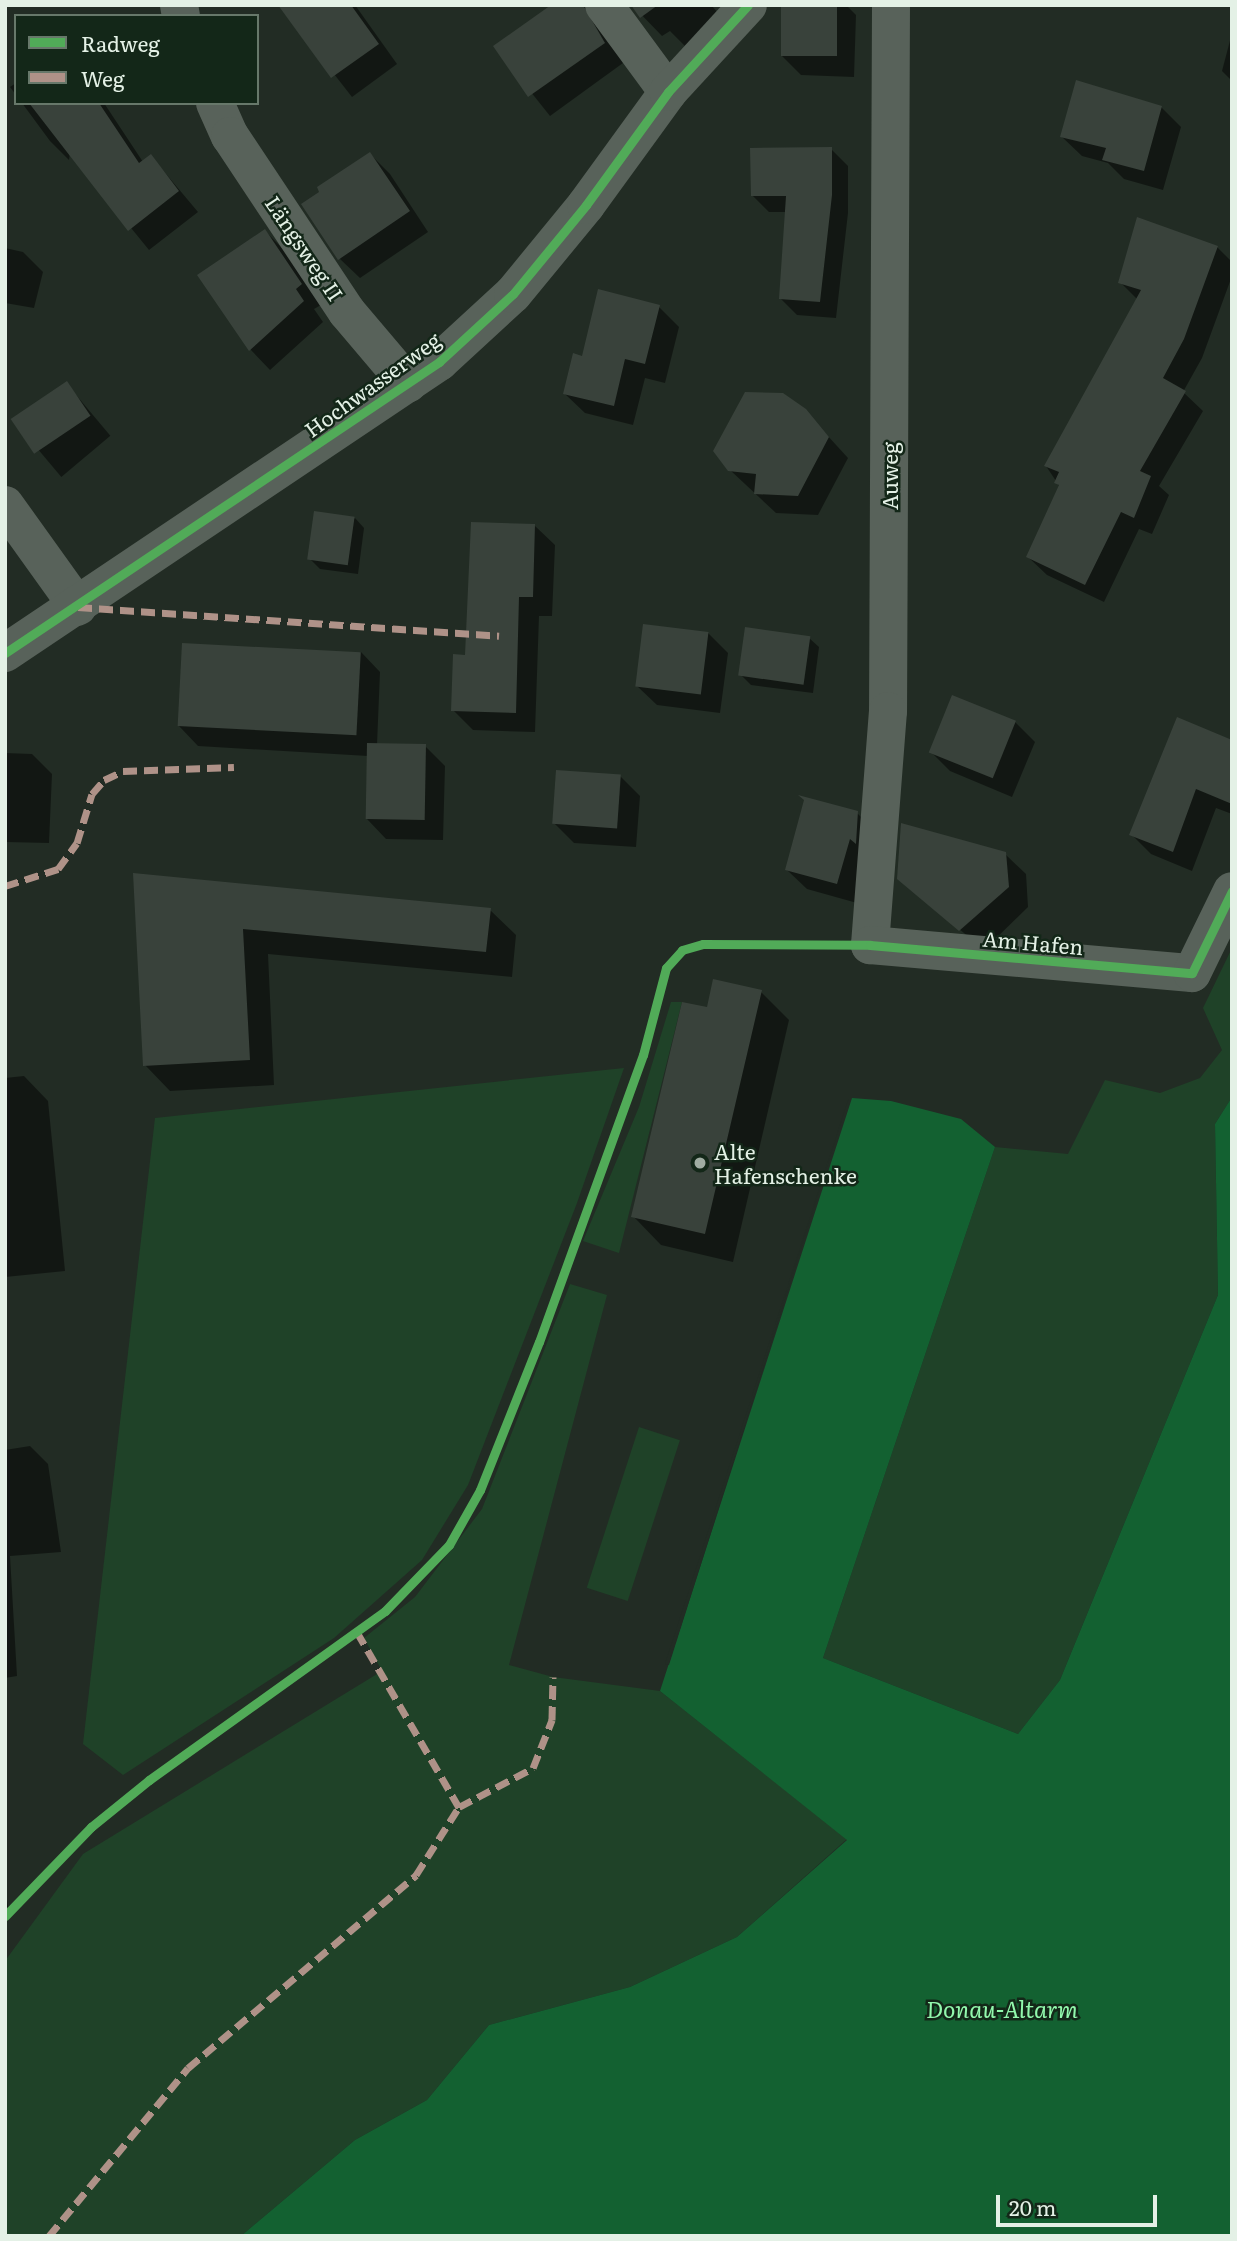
<!DOCTYPE html>
<meta charset="utf-8">
<style>
body{margin:0}
#map{position:relative;width:1237px;height:2241px;overflow:hidden;background:#222c24;font-family:Literata,serif}
div>[style]{position:absolute}
.green>*{inset:0;background:#1f4228;transform-origin:0 0}
.water>*{inset:0;background:#136131}
.pier>*{inset:0;background:#222c24}
.shadow>*{inset:0;background:#0007;transform-origin:0 0}
.building>*{inset:0;background:#39423b;transform-origin:0 0}
.minor>*{height:38px;margin:-19px;padding:0 19px;transform-origin:19px;border-radius:19px;background:#58625a}
.quiet>*{height:7px;margin-top:-3.5px;transform-origin:0;background:repeating-linear-gradient(90deg,#af9288 0 14px,transparent 0 21px)}
.cycleway>*{height:9px;margin:-4.5px;padding:0 4.5px;transform-origin:4.5px;border-radius:4.5px;background:#51ab58}
.dots>*{width:19px;height:19px;translate:-50% -50%;box-sizing:border-box;border:4px solid #132718;border-radius:50%}
span{translate:-50% -50%;white-space:nowrap;text-align:center;line-height:1.15;-webkit-text-stroke:5px #132718;paint-order:stroke}
.street-label{font-size:21px;color:#e4f1e6}
.poi-label{font-size:21px;color:#e4f1e6}
.left{translate:0 -50%;text-align:left}
.water-label{font-size:23px;color:#92f9ad;font-style:italic}
.frame{position:absolute;inset:0;border:7px solid #e4f1e6;pointer-events:none}
.legend{position:absolute;left:14px;top:14px;width:245px;height:91px;box-sizing:border-box;background:#132718;border:2px solid #67786a;margin:0;padding:9px 12px;list-style:none;font-size:21px;color:#e4f1e6}
.legend li{display:flex;align-items:center;gap:14px;height:35px}
.legend b{width:35px;border:2px solid #67786a}
.scale{position:absolute;left:996px;top:2195px;width:161px;height:32px;box-sizing:border-box;border:4px solid #e4f1e6;border-top:0;padding-left:9px;font-size:21px;line-height:24px;white-space:nowrap;color:#e4f1e6;-webkit-text-stroke:5px #132718;paint-order:stroke}
</style>
<div id="map">
<div class="green">
<i style="clip-path:polygon(1232px 948px,1232px 1097px,1215px 1124px,1218px 1295px,1060px 1680px,1018px 1734px,823px 1658px,995px 1147px,1068px 1154px,1105px 1080px,1160px 1093px,1200px 1078px,1222px 1050px,1203px 1008px)"></i>
<i style="clip-path:polygon(671px 1002px,682px 1002px,619px 1253px,583px 1241px,639px 1107px)"></i>
<i style="clip-path:polygon(624px 1068px,577px 1203px,468px 1485px,422px 1560px,334px 1638px,123px 1775px,83px 1744px,155px 1118px)"></i>
<i style="clip-path:polygon(570px 1284px,607px 1295px,509px 1665px,553px 1677px,660px 1691px,847px 1839px,737px 1937px,630px 1987px,489px 2025px,427px 2100px,355px 2140px,241px 2236px,5px 2236px,5px 1961px,83px 1854px,382px 1671px,364px 1638px,415px 1597px,482px 1509px)"></i>
<i style="left:639px;top:1427px;width:43px;height:169px;rotate:18deg"></i>
</div>
<div class="water">
<i style="clip-path:polygon(1232px 1097px,1232px 2236px,241px 2236px,355px 2140px,427px 2100px,489px 2025px,630px 1987px,737px 1937px,847px 1840px,660px 1691px,852px 1098px,891px 1101px,961px 1119px,995px 1147px,823px 1658px,1018px 1734px,1060px 1680px,1218px 1295px,1215px 1124px)"></i>
</div>
<div class="pier">
<i style="clip-path:polygon(849px 1097px,669px 1665px,665px 1664px)"></i>
</div>
<div class="shadow">
<i style="clip-path:polygon(280px 5px,355px 5px,397px 64px,352px 97px)"></i>
<i style="clip-path:polygon(574px 5px,600px 5px,623px 63px,550px 116px,495px 47px)"></i>
<i style="clip-path:polygon(632px 5px,711px 5px,720px 15px,685px 46px,670px 31px,662px 36px)"></i>
<i style="clip-path:polygon(783px 5px,846px 5px,856px 15px,854px 77px,801px 75px,781px 55px)"></i>
<i style="clip-path:polygon(1232px 33px,1232px 81px,1222px 71px)"></i>
<i style="clip-path:polygon(16px 83px,16px 95px,10px 87px)"></i>
<i style="clip-path:polygon(22px 103px,104px 103px,143px 162px,151px 156px,198px 212px,149px 250px,70px 153px,69px 160px,50px 141px)"></i>
<i style="clip-path:polygon(1161px 107px,1181px 127px,1163px 190px,1124px 179px,1108px 163px,1082px 156px,1062px 137px)"></i>
<i style="clip-path:polygon(831px 149px,848px 166px,848px 213px,836px 318px,797px 315px,780px 298px,786px 212px,769px 212px,752px 195px)"></i>
<i style="clip-path:polygon(370px 154px,390px 174px,428px 232px,360px 278px,340px 259px)"></i>
<i style="clip-path:polygon(265px 231px,285px 251px,321px 305px,314px 309px,323px 322px,270px 370px,251px 350px,199px 276px)"></i>
<i style="clip-path:polygon(1217px 247px,1232px 262px,1232px 276px,1202px 358px,1183px 392px,1203px 411px,1159px 486px,1169px 495px,1152px 534px,1139px 529px,1104px 602px,1047px 575px,1028px 557px,1060px 487px,1046px 466px,1138px 300px,1120px 282px)"></i>
<i style="clip-path:polygon(5px 248px,23px 252px,43px 272px,34px 308px,5px 303px)"></i>
<i style="clip-path:polygon(659px 307px,679px 327px,665px 383px,645px 378px,633px 425px,585px 413px,565px 394px,583px 358px)"></i>
<i style="left:66px;top:383px;width:69px;height:64px;rotate:50deg"></i>
<i style="clip-path:polygon(805px 411px,848px 458px,818px 515px,776px 513px,730px 470px)"></i>
<i style="clip-path:polygon(355px 518px,364px 528px,358px 574px,320px 569px,310px 559px)"></i>
<i style="clip-path:polygon(535px 526px,555px 545px,552px 616px,539px 616px,535px 732px,473px 730px,453px 710px)"></i>
<i style="clip-path:polygon(708px 633px,728px 653px,720px 713px,657px 705px,637px 686px)"></i>
<i style="clip-path:polygon(809px 638px,819px 647px,813px 693px,751px 685px,741px 675px)"></i>
<i style="clip-path:polygon(361px 652px,380px 672px,377px 745px,425px 746px,445px 766px,443px 840px,386px 839px,367px 819px,368px 756px,198px 746px,179px 726px)"></i>
<i style="clip-path:polygon(1015px 722px,1035px 742px,1012px 797px,950px 771px,930px 751px)"></i>
<i style="clip-path:polygon(1232px 742px,1232px 814px,1216px 808px,1192px 871px,1151px 854px,1131px 834px)"></i>
<i style="clip-path:polygon(5px 753px,32px 754px,52px 774px,49px 843px,5px 842px)"></i>
<i style="clip-path:polygon(620px 776px,640px 796px,636px 847px,574px 843px,554px 823px)"></i>
<i style="clip-path:polygon(857px 813px,877px 833px,857px 903px,807px 889px,787px 870px)"></i>
<i style="clip-path:polygon(1005px 854px,1026px 874px,1028px 907px,984px 950px,899px 878px)"></i>
<i style="clip-path:polygon(135px 875px,490px 910px,516px 935px,512px 977px,268px 954px,274px 1085px,170px 1091px,145px 1065px)"></i>
<i style="clip-path:polygon(761px 992px,789px 1020px,733px 1262px,661px 1245px,633px 1216px,708px 1010px)"></i>
<i style="clip-path:polygon(24px 1076px,48px 1101px,65px 1271px,5px 1277px,5px 1078px)"></i>
<i style="clip-path:polygon(30px 1446px,48px 1464px,61px 1552px,10px 1556px,17px 1676px,5px 1678px,5px 1450px)"></i>
<i style="clip-path:polygon(5px 1887px,8px 1907px,5px 1908px)"></i>
</div>
<div class="building">
<i style="clip-path:polygon(278px 5px,351px 5px,379px 44px,331px 78px)"></i>
<i style="clip-path:polygon(551px 5px,583px 5px,605px 43px,528px 97px,493px 46px)"></i>
<i style="clip-path:polygon(631px 5px,658px 5px,640px 18px)"></i>
<i style="left:781px;top:5px;width:56px;height:51px"></i>
<i style="clip-path:polygon(1076px 80px,1162px 106px,1144px 171px,1102px 160px,1106px 148px,1060px 137px)"></i>
<i style="clip-path:polygon(29px 103px,99px 103px,139px 163px,151px 154px,179px 191px,128px 231px)"></i>
<i style="clip-path:polygon(832px 147px,832px 195px,820px 302px,779px 299px,786px 196px,751px 196px,750px 148px)"></i>
<i style="clip-path:polygon(370px 152px,410px 211px,338px 260px,301px 204px,319px 192px,317px 187px)"></i>
<i style="clip-path:polygon(1137px 217px,1218px 246px,1184px 339px,1163px 378px,1186px 391px,1140px 471px,1151px 476px,1134px 518px,1121px 512px,1085px 585px,1026px 557px,1059px 485px,1054px 483px,1059px 472px,1044px 466px,1141px 290px,1118px 283px)"></i>
<i style="clip-path:polygon(265px 229px,302px 284px,296px 289px,304px 301px,249px 351px,197px 275px)"></i>
<i style="clip-path:polygon(598px 289px,660px 305px,645px 364px,625px 359px,614px 406px,563px 394px,573px 353px,582px 356px)"></i>
<i style="left:67px;top:381px;width:42px;height:68px;rotate:56deg"></i>
<i style="clip-path:polygon(745px 392px,783px 393px,806px 409px,829px 437px,798px 496px,754px 494px,756px 474px,728px 471px,713px 451px)"></i>
<i style="left:314px;top:511px;width:41px;height:49px;rotate:8deg"></i>
<i style="clip-path:polygon(471px 522px,535px 524px,533px 597px,519px 597px,516px 713px,451px 711px,453px 654px,465px 655px)"></i>
<i style="left:643px;top:624px;width:66px;height:63px;rotate:7deg"></i>
<i style="left:745px;top:627px;width:66px;height:49px;rotate:8deg"></i>
<i style="left:182px;top:643px;width:179px;height:83px;rotate:3deg"></i>
<i style="left:952px;top:695px;width:69px;height:62px;rotate:22deg"></i>
<i style="clip-path:polygon(1177px 717px,1232px 740px,1232px 804px,1196px 789px,1173px 852px,1129px 835px)"></i>
<i style="left:367px;top:743px;width:59px;height:76px;rotate:1deg"></i>
<i style="left:556px;top:770px;width:65px;height:54px;rotate:4deg"></i>
<i style="clip-path:polygon(798px 795px,858px 811px,856px 844px,850px 839px,837px 884px,785px 870px,804px 800px)"></i>
<i style="clip-path:polygon(901px 823px,1006px 852px,1009px 887px,959px 931px,897px 879px)"></i>
<i style="clip-path:polygon(133px 873px,491px 908px,486px 952px,243px 929px,250px 1060px,143px 1066px)"></i>
<i style="clip-path:polygon(713px 979px,762px 990px,705px 1234px,631px 1217px,682px 1002px,707px 1007px)"></i>
</div>
<div class="minor">
<i style="left:179px;top:5px;width:11px;rotate:80deg"></i>
<i style="left:604px;top:5px;width:108px;rotate:53.7deg"></i>
<i style="left:891px;top:5px;width:706px;rotate:90.24deg"></i>
<i style="left:888px;top:711px;width:235px;rotate:94.4deg"></i>
<i style="left:870px;top:945px;width:323px;rotate:5deg"></i>
<i style="left:1192px;top:973px;width:91px;rotate:-64deg"></i>
<i style="left:215px;top:103px;width:36px;rotate:66deg"></i>
<i style="left:230px;top:136px;width:211px;rotate:56.4deg"></i>
<i style="left:347px;top:312px;width:94px;rotate:49.7deg"></i>
<i style="left:5px;top:505px;width:125px;rotate:54.4deg"></i>
<i style="left:5px;top:653px;width:523px;rotate:-33.84deg"></i>
<i style="left:439px;top:362px;width:100px;rotate:-42.6deg"></i>
<i style="left:513px;top:294px;width:115px;rotate:-50.6deg"></i>
<i style="left:586px;top:205px;width:140px;rotate:-54deg"></i>
<i style="left:668px;top:92px;width:118px;rotate:-47.4deg"></i>
</div>
<div class="quiet">
<i style="left:78px;top:607px;width:422px;rotate:3.9deg"></i>
<i style="left:5px;top:886px;width:56px;rotate:-17.8deg"></i>
<i style="left:58px;top:869px;width:32px;rotate:-54deg"></i>
<i style="left:77px;top:843px;width:51px;rotate:-73deg"></i>
<i style="left:92px;top:794px;width:18px;rotate:-49deg"></i>
<i style="left:104px;top:780px;width:21px;rotate:-25deg"></i>
<i style="left:123px;top:771px;width:111px;rotate:-2.1deg"></i>
<i style="left:357px;top:1632px;width:203px;rotate:59.8deg"></i>
<i style="left:49px;top:2236px;width:218px;rotate:-50.4deg"></i>
<i style="left:188px;top:2068px;width:299px;rotate:-40.2deg"></i>
<i style="left:416px;top:1875px;width:80px;rotate:-57.7deg"></i>
<i style="left:459px;top:1807px;width:84px;rotate:-27.8deg"></i>
<i style="left:533px;top:1768px;width:52px;rotate:-68.4deg"></i>
<i style="left:552px;top:1720px;width:43px;rotate:-88.7deg"></i>
</div>
<div class="cycleway">
<i style="left:5px;top:653px;width:523px;rotate:-33.84deg"></i>
<i style="left:439px;top:362px;width:100px;rotate:-42.6deg"></i>
<i style="left:513px;top:294px;width:115px;rotate:-50.6deg"></i>
<i style="left:586px;top:205px;width:140px;rotate:-54deg"></i>
<i style="left:668px;top:92px;width:118px;rotate:-47.4deg"></i>
<i style="left:5px;top:1916px;width:124px;rotate:-46deg"></i>
<i style="left:91px;top:1827px;width:75px;rotate:-39deg"></i>
<i style="left:149px;top:1780px;width:290px;rotate:-35.6deg"></i>
<i style="left:385px;top:1611px;width:92px;rotate:-45.9deg"></i>
<i style="left:449px;top:1545px;width:63px;rotate:-60.6deg"></i>
<i style="left:480px;top:1490px;width:159px;rotate:-68.3deg"></i>
<i style="left:539px;top:1342px;width:305px;rotate:-70.1deg"></i>
<i style="left:643px;top:1055px;width:90px;rotate:-75.2deg"></i>
<i style="left:666px;top:968px;width:24px;rotate:-48deg"></i>
<i style="left:682px;top:950px;width:22px;rotate:-16deg"></i>
<i style="left:703px;top:944px;width:167px;rotate:0.3deg"></i>
<i style="left:870px;top:945px;width:323px;rotate:5deg"></i>
<i style="left:1192px;top:973px;width:91px;rotate:-64deg"></i>
</div>
<div class="dots">
<i style="left:700px;top:1163px;background:#a0aca2"></i>
</div>
<div class="street-label">
<span style="left:305px;top:248px;rotate:56deg">Längsweg II</span>
<span style="left:372px;top:384px;rotate:-36deg">Hochwasserweg</span>
<span style="left:889px;top:476px;rotate:-90deg">Auweg</span>
<span style="left:1033px;top:942px;rotate:5deg">Am Hafen</span>
</div>
<div class="poi-label">
<span class="left" style="left:714px;top:1163px">Alte<br>Hafenschenke</span>
</div>
<div class="water-label">
<span style="left:1002px;top:2008px">Donau-Altarm</span>
</div>
<div class="frame"></div>
<ul class="legend">
<li><b style="height:9px;background:#51ab58"></b>Radweg</li>
<li><b style="height:9px;background:#af9288"></b>Weg</li>
</ul>
<div class="scale">20 m</div>
</div>
